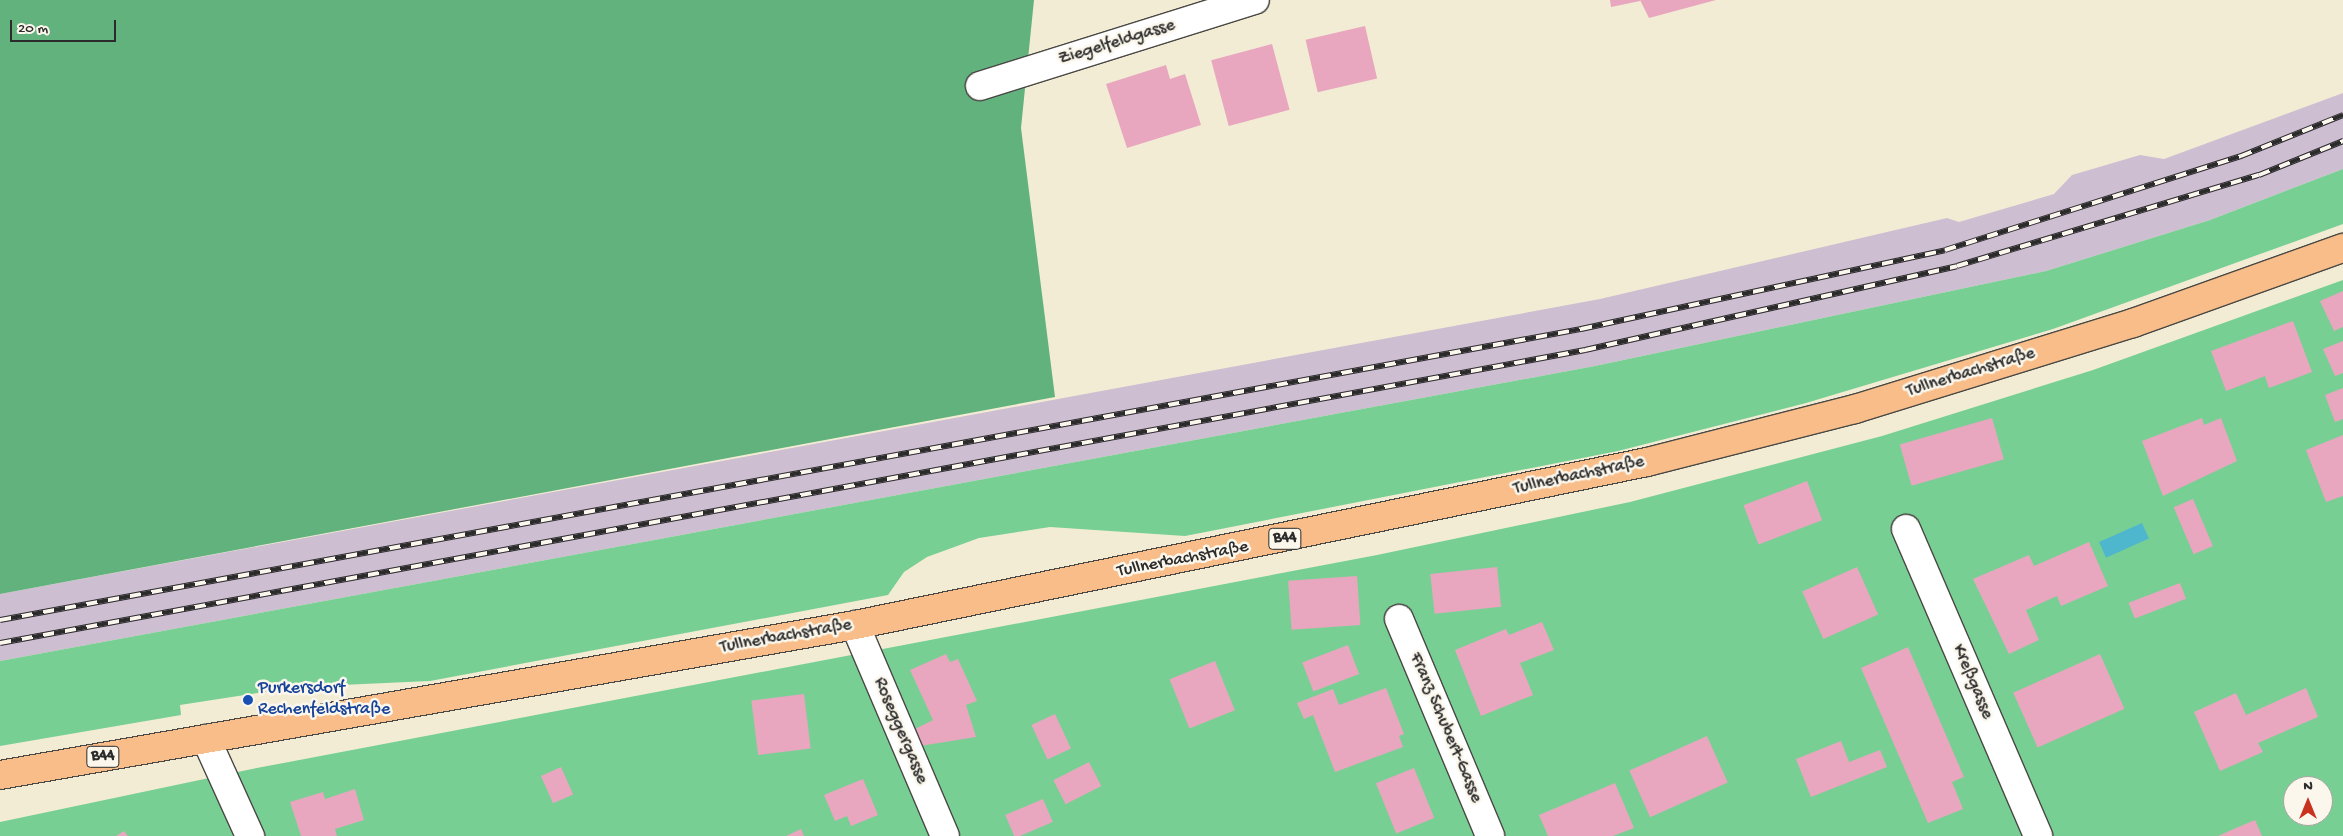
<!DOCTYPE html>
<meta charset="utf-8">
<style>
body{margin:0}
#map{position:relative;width:2343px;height:836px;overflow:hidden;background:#f3ecd5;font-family:"Gochi Hand",sans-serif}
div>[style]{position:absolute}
.industrial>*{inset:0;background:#cebed1}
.green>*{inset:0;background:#78cf94}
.forest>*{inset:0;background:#62b27e}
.water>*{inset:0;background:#4fb7cd;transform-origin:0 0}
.building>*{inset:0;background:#e8a7be;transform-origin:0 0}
.roads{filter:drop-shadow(1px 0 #494844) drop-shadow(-1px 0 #494844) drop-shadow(0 1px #494844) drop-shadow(0 -1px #494844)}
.minor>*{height:28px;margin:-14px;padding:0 14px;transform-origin:14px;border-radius:14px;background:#fff}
.primary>*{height:28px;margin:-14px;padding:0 14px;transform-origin:14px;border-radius:14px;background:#f8bd88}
.rail>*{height:5.5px;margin-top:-2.75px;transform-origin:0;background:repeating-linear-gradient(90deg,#fbf7ec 0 11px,#2b2b2b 0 22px);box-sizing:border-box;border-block:1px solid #2b2b2b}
.dots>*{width:14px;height:14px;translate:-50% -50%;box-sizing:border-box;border:2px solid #fbf7ec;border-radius:50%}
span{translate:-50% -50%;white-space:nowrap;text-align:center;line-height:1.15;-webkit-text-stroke:5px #fbf7ec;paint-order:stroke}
.shield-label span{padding:1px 4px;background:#fbf7ec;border:1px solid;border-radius:4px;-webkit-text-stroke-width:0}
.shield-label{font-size:16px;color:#2b2b2b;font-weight:700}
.street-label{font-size:18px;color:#2b2b2b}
.transit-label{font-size:18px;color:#164399}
.left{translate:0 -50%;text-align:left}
.north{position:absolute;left:2283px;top:776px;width:50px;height:50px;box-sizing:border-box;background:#fbf7ec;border:1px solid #a8a59f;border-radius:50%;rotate:0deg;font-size:14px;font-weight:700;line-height:20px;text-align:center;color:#2b2b2b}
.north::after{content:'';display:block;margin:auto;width:18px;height:22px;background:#c8321e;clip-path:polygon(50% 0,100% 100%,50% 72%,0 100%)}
.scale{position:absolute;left:10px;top:20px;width:106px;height:22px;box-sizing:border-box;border:2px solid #2b2b2b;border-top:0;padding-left:6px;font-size:15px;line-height:18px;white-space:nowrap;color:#2b2b2b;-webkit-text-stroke:4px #fbf7ec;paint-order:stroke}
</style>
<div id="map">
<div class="industrial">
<i style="clip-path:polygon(2343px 93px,2343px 169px,2210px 220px,2046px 271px,1595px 366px,0 661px,0 594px,1600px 299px,1947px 218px,1959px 222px,2054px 194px,2072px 175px,2140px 155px,2164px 159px)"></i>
</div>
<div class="green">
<i style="clip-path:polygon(2343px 169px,2343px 224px,2053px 329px,1806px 403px,1618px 451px,1185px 536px,1050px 527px,979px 538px,927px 557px,904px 572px,888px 595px,430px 681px,297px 687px,180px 705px,181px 715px,0 746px,0 661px,1595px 366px,2046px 271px,2210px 220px)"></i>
<i style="clip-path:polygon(evenodd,2343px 280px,2343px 836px,0 836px,0 822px,252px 769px,1377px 555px,1630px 502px,1882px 436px,2093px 370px,2343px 280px,2293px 786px,2323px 786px,2323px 816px,2293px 816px,2293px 786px)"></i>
</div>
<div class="forest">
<i style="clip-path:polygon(0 0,1034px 0,1021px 128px,1055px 397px,0 594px)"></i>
</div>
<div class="water">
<i style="left:2142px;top:523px;width:17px;height:47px;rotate:66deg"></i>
</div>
<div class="building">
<i style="clip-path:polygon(1610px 0,1640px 0,1640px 1px,1611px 7px)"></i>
<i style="clip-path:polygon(1640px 0,1716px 0,1649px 18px)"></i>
<i style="left:1365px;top:26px;width:54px;height:61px;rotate:77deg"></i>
<i style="left:1272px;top:44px;width:68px;height:63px;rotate:75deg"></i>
<i style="clip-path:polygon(1166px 65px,1170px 79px,1185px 74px,1201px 125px,1127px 148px,1106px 84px)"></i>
<i style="clip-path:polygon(2343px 291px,2343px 327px,2334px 331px,2320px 301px)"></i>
<i style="clip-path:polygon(2293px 321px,2312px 372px,2269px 388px,2265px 376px,2226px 391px,2211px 351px)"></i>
<i style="clip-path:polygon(2343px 341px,2343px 373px,2335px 376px,2323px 349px)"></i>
<i style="clip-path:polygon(2343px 388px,2343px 419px,2335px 422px,2325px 395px)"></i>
<i style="left:1992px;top:418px;width:43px;height:96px;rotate:74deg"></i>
<i style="clip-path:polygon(2202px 418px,2204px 425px,2221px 418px,2237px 461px,2163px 496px,2142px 441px)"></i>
<i style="clip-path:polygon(2343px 435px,2343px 496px,2326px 502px,2306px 450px)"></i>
<i style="left:1807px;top:481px;width:42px;height:68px;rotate:69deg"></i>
<i style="left:2193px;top:499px;width:51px;height:21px;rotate:67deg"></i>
<i style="clip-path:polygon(2089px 542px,2108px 586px,2061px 606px,2057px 596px,2026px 610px,2039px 640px,2009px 654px,1973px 579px,2029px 555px,2034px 566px)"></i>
<i style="left:1497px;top:567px;width:40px;height:67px;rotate:84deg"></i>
<i style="left:1857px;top:567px;width:52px;height:60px;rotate:66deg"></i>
<i style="left:1357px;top:576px;width:49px;height:69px;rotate:86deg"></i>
<i style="left:2180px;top:583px;width:17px;height:55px;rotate:69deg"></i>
<i style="clip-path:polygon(1542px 622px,1554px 650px,1520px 663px,1533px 695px,1481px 716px,1455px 650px,1506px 629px,1509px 635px)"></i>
<i style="left:1348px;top:645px;width:31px;height:49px;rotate:69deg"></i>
<i style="clip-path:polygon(1908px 647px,1964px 777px,1952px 782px,1963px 809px,1928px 823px,1861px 668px)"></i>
<i style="clip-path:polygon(946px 654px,950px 662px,958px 659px,977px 701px,966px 705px,976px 737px,920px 746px,913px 730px,933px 720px,910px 670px)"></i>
<i style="left:2100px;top:654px;width:60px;height:95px;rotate:66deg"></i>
<i style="left:1215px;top:661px;width:53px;height:49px;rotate:68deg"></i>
<i style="clip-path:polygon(1386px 688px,1404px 734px,1399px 736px,1403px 747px,1335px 772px,1313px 715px,1304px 719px,1297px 703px,1333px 689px,1339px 705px)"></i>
<i style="clip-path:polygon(2306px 688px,2318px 717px,2258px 743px,2263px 752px,2220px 771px,2194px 712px,2236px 693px,2246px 715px)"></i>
<i style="left:804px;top:694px;width:55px;height:53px;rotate:83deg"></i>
<i style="left:1055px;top:714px;width:38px;height:26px;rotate:65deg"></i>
<i style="left:1707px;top:736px;width:51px;height:85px;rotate:66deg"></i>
<i style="clip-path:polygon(1841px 741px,1849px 762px,1880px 750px,1887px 767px,1811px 797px,1796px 759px)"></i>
<i style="left:1089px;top:762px;width:27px;height:40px;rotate:63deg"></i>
<i style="left:561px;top:767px;width:30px;height:22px;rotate:66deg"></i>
<i style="left:1414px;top:768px;width:54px;height:41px;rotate:68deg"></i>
<i style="clip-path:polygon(863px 779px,878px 815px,851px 826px,847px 816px,835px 821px,824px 795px)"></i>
<i style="clip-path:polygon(1615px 783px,1634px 828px,1613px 836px,1548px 836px,1539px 815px)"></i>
<i style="clip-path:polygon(355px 789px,364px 820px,335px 829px,337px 836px,301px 836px,290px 802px,323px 792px,325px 799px)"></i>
<i style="left:1043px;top:799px;width:25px;height:41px;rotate:67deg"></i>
<i style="clip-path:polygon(2255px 820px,2262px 836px,2218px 836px,2236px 828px)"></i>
<i style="clip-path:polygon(801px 829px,804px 836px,786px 836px)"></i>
<i style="clip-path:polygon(124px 831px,128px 836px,116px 836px)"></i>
</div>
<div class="roads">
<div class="minor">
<i style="left:980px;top:86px;width:288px;rotate:-17.4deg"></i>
<i style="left:1906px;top:529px;width:334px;rotate:66.7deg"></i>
<i style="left:1399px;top:619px;width:235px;rotate:67.2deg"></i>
<i style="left:855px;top:625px;width:229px;rotate:66.9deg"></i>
<i style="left:206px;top:739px;width:107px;rotate:65.6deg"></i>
</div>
<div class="primary">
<i style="left:0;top:775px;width:868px;rotate:-9.95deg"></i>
<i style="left:855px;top:625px;width:809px;rotate:-11.63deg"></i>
<i style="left:1647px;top:462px;width:215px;rotate:-14.3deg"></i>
<i style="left:1855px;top:409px;width:291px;rotate:-17.2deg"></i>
<i style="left:2133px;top:323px;width:223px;rotate:-19.7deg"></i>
</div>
</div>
<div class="rail">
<i style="left:0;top:620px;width:1608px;rotate:-10.43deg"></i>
<i style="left:1581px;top:329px;width:372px;rotate:-12.2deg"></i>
<i style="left:1945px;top:250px;width:311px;rotate:-17.6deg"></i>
<i style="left:2241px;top:156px;width:110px;rotate:-21.9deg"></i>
<i style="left:0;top:643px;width:1612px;rotate:-10.47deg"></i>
<i style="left:1585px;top:350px;width:381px;rotate:-12.7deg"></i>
<i style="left:1957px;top:266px;width:315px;rotate:-16.8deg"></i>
<i style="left:2259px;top:175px;width:91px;rotate:-22deg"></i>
</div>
<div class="dots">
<i style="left:248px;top:700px;background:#1a4fb4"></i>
</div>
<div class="shield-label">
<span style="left:1285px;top:539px">B44</span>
<span style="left:103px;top:757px">B44</span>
</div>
<div class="street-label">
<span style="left:1117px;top:43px;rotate:-17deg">Ziegelfeldgasse</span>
<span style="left:1971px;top:373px;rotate:-17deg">Tullnerbachstraße</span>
<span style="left:1579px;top:476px;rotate:-12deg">Tullnerbachstraße</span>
<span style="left:1183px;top:560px;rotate:-11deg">Tullnerbachstraße</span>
<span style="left:786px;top:637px;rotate:-10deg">Tullnerbachstraße</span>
<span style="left:1972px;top:682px;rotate:67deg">Kreßgasse</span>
<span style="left:1445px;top:728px;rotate:67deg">Franz Schubert-Gasse</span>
<span style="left:900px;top:731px;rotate:67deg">Roseggergasse</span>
</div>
<div class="transit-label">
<span class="left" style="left:258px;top:700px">Purkersdorf<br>Rechenfeldstraße</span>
</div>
<div class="north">N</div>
<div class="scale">20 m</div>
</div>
